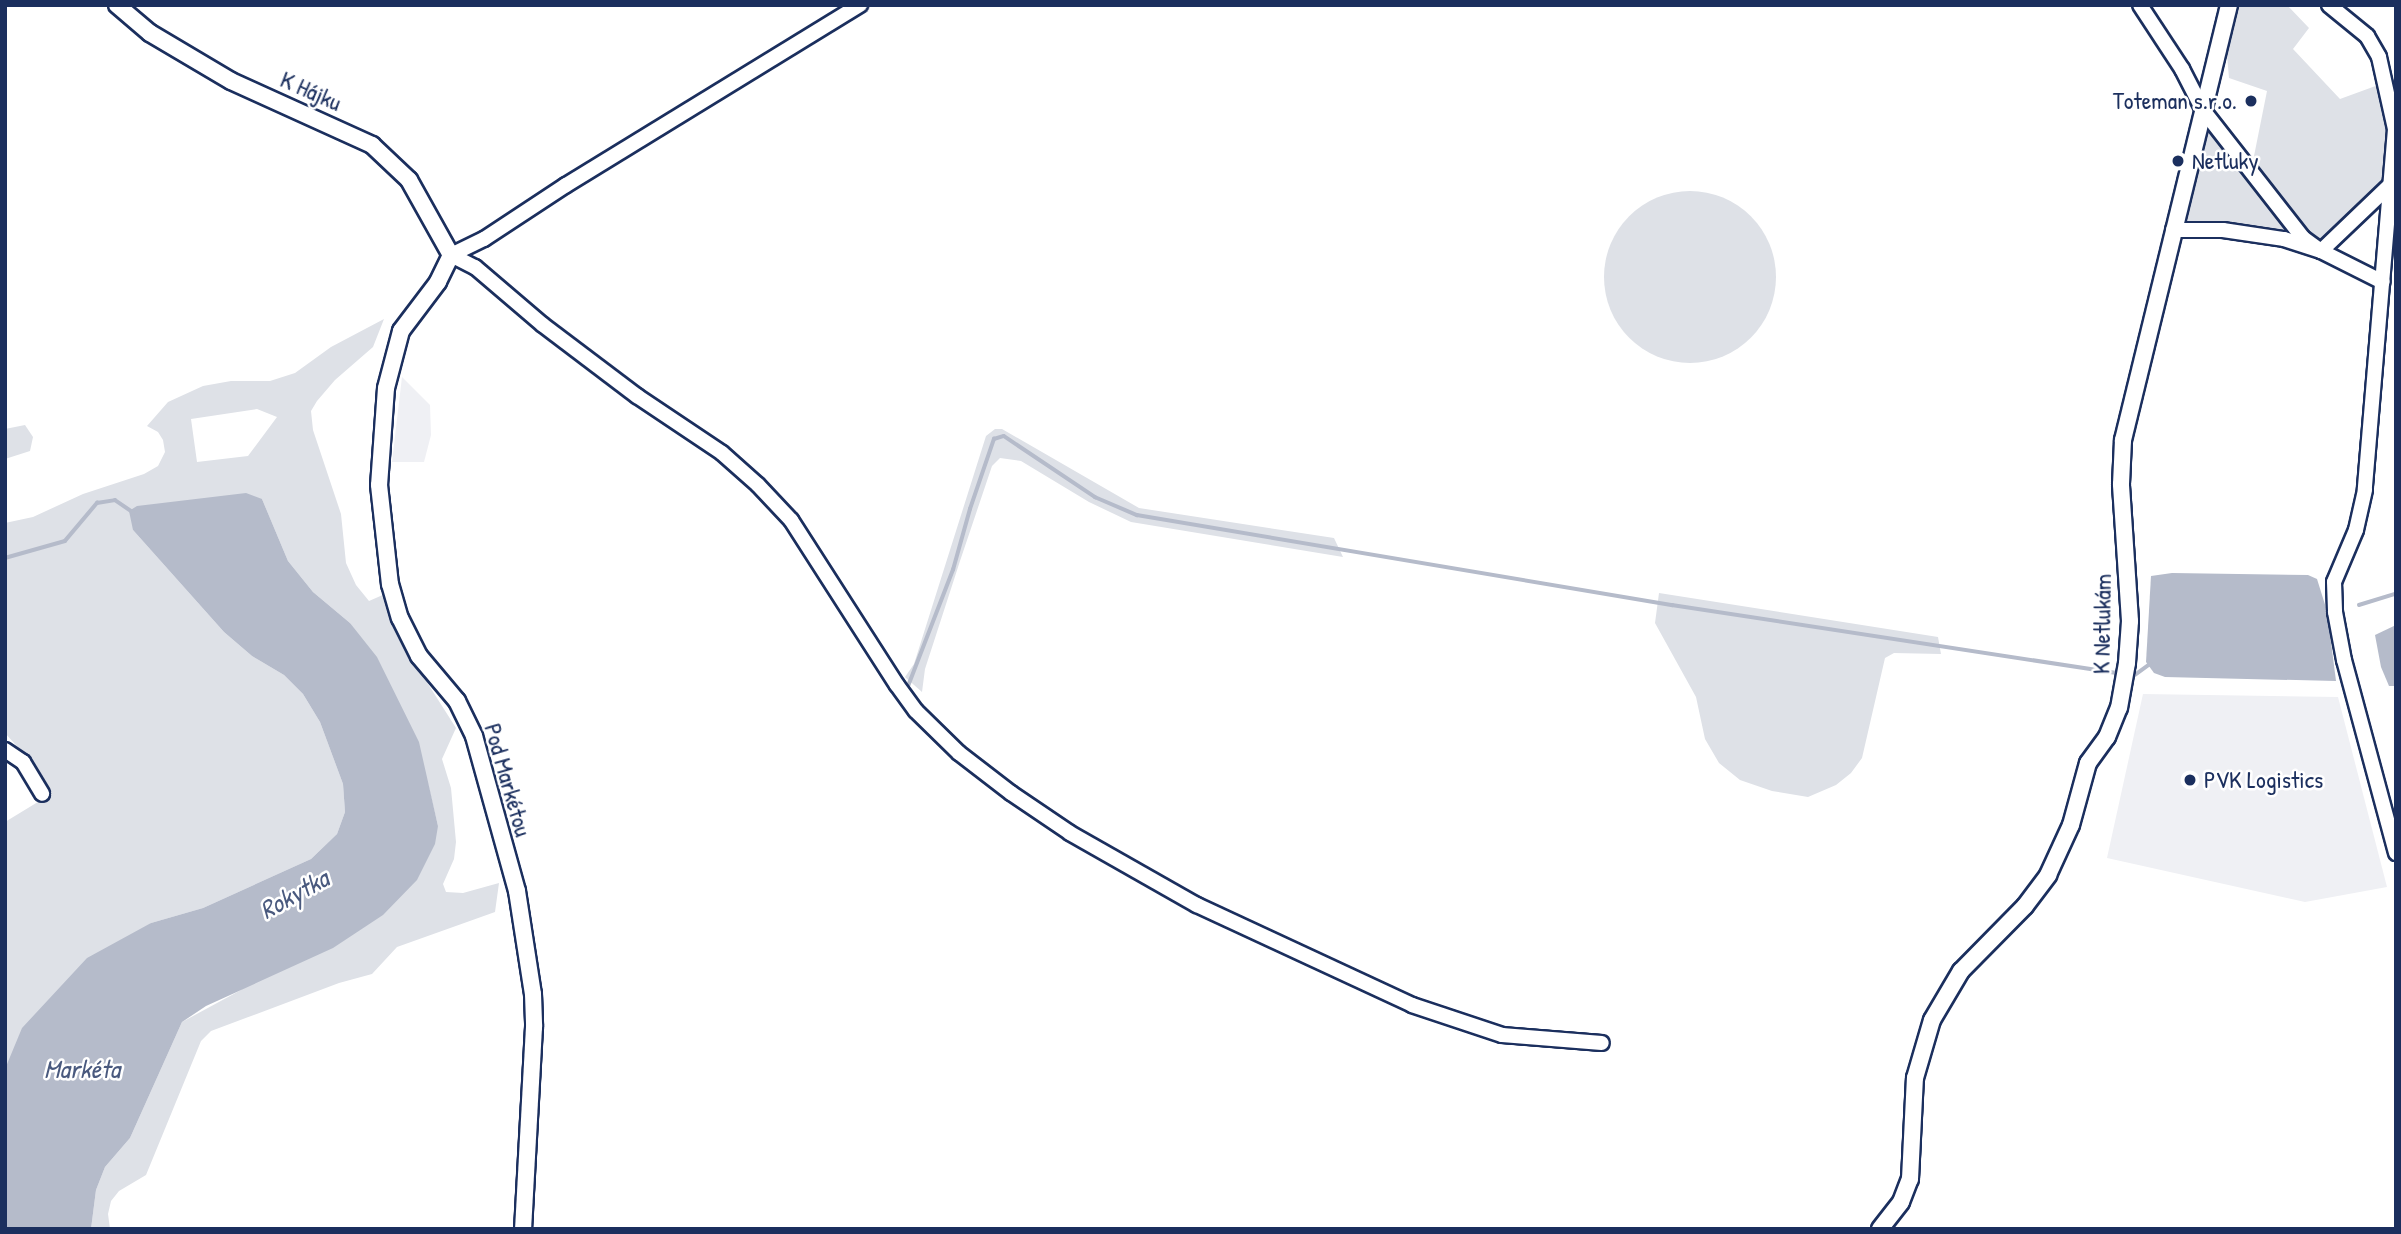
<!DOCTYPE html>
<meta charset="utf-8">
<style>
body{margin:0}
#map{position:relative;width:2401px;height:1234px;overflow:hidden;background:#fff;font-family:"Patrick Hand",sans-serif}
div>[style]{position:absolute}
.built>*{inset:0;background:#eff0f4}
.green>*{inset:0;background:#dee1e7}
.round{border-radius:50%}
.water>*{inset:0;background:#b5bbca}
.stream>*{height:3.5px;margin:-1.75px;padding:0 1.75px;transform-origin:1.75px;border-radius:1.75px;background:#b5bbca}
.roads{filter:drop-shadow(2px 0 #1b2f5e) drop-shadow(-2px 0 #1b2f5e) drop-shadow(0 2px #1b2f5e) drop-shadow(0 -2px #1b2f5e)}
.minor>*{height:14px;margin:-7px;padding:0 7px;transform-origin:7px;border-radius:7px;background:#fff}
.tertiary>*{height:16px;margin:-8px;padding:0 8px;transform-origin:8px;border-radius:8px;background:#fff}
.dots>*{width:19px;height:19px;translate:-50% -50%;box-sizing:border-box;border:4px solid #fff;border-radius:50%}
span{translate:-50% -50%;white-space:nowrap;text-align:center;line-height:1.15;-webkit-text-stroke:5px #fff;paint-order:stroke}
.street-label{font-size:24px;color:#1b2f5e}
.poi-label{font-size:24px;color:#1b2f5e}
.right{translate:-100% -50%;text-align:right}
.left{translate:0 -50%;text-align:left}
.water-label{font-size:26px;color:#49597e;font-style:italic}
.frame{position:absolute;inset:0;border:7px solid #1b2f5e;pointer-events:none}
</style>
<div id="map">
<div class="built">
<i style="clip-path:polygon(402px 377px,430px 405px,431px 435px,424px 462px,392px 462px)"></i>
<i style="clip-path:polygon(2143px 694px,2338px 697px,2387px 887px,2305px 902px,2107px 858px)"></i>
</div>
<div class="green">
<i style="clip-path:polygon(2240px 5px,2287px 5px,2309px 28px,2293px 49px,2340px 99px,2381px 84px,2390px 134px,2386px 172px,2381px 185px,2326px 240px,2310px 239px,2253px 161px,2267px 91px,2229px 78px,2227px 55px)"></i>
<i style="clip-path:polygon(2208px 132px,2251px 179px,2292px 232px,2187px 221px)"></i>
<i class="round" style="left:1604px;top:191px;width:172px;height:172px"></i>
<i style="clip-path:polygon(evenodd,384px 319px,373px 347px,335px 380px,317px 401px,311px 411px,313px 430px,341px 514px,346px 563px,356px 585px,369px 601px,385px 594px,392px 618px,416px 665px,456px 728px,442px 759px,451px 788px,456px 842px,454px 859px,443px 884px,446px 892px,463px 893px,499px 883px,495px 912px,397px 947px,372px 974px,339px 983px,211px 1031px,201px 1041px,146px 1175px,119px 1191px,111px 1201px,108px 1214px,110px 1229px,91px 1229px,96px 1190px,105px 1167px,130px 1138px,182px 1022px,241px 990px,438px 826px,428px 784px,350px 623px,313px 592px,288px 561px,262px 499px,133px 530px,224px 632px,252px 656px,284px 675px,303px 694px,320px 722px,343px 784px,345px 812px,337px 834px,311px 859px,203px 908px,151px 923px,5px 1069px,5px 822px,51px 794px,32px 763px,5px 733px,5px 523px,33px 517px,83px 494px,144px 474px,158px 466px,165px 452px,163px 440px,158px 432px,147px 426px,168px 402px,203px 386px,231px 381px,270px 381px,295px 373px,331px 347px,384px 319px,257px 409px,277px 417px,248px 456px,197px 462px,191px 419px,257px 409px)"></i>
<i style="clip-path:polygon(25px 425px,33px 437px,30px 451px,5px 459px,5px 429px)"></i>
<i style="clip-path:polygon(995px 429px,1002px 429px,1139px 508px,1334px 538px,1343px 557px,1131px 522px,1089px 502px,1021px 461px,1000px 458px,992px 466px,960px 561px,925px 669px,922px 692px,905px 677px,914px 664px,986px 436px)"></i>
<i style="clip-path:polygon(1659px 593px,1938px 637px,1941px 654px,1894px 653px,1885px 658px,1862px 758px,1851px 773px,1836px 785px,1808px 797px,1772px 791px,1740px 780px,1719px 763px,1705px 739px,1696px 697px,1655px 623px)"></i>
</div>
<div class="water">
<i style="clip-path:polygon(246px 493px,262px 499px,288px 561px,313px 592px,350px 623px,377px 657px,419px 742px,438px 826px,435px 844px,417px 880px,383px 915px,333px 948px,206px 1006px,182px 1022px,130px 1138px,105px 1167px,96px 1190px,91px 1229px,5px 1229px,5px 1069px,22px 1028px,87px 958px,151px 923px,203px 908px,311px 859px,337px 834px,345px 812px,343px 784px,320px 722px,303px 694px,284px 675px,252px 656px,224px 632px,133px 530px,129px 511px,137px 506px)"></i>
<i style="clip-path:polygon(2172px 573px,2308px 575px,2317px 579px,2327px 611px,2336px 681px,2165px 677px,2154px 673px,2146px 662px,2151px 576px)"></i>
<i style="clip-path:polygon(2396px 625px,2396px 686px,2389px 686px,2381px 667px,2375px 635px)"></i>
</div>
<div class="stream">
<i style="left:2347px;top:11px;width:34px;rotate:38deg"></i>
<i style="left:2374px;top:32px;width:11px;rotate:68deg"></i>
<i style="left:5px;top:558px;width:62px;rotate:-15.8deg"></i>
<i style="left:65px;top:541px;width:50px;rotate:-49.9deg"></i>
<i style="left:97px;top:503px;width:18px;rotate:-9deg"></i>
<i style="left:115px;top:500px;width:22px;rotate:34deg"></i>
<i style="left:2359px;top:605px;width:39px;rotate:-17deg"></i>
<i style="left:2135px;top:675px;width:19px;rotate:-36deg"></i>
<i style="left:907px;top:689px;width:128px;rotate:-68.9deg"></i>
<i style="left:953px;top:570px;width:63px;rotate:-74.4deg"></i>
<i style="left:970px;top:509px;width:74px;rotate:-71.1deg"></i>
<i style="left:994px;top:439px;width:10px;rotate:-17deg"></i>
<i style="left:1004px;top:436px;width:110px;rotate:33.8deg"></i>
<i style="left:1095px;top:497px;width:46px;rotate:23.2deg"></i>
<i style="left:1137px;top:515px;width:543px;rotate:9.55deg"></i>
<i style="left:1672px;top:605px;width:448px;rotate:8.7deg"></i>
</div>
<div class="roads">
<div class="minor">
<i style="left:2140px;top:5px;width:77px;rotate:56.7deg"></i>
<i style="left:2182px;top:69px;width:46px;rotate:62.9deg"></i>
<i style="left:2203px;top:110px;width:162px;rotate:52deg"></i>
<i style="left:2303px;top:238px;width:22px;rotate:36deg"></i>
<i style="left:2321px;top:251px;width:69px;rotate:26.6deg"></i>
<i style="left:2329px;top:5px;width:49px;rotate:39.2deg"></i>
<i style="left:2367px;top:36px;width:24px;rotate:60deg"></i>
<i style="left:2379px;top:57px;width:74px;rotate:77.5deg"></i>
<i style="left:2395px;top:129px;width:362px;rotate:94.8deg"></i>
<i style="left:2365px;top:490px;width:41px;rotate:102.7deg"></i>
<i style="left:2356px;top:530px;width:56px;rotate:112.9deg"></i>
<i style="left:2334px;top:582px;width:30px;rotate:88deg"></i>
<i style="left:2335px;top:612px;width:49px;rotate:79.4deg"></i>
<i style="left:2344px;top:660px;width:200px;rotate:74.9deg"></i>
<i style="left:2173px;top:230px;width:50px"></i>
<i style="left:2223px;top:230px;width:62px;rotate:8.4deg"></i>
<i style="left:2284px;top:239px;width:39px;rotate:18deg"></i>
<i style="left:2321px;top:251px;width:95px;rotate:-43.7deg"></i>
<i style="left:451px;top:255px;width:27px;rotate:27deg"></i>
<i style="left:475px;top:267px;width:89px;rotate:40.5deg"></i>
<i style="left:543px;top:325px;width:118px;rotate:37.1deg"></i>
<i style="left:637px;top:396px;width:102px;rotate:33.8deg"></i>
<i style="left:722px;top:453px;width:48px;rotate:41.6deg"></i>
<i style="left:758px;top:485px;width:48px;rotate:46.7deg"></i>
<i style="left:791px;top:520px;width:196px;rotate:57.3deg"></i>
<i style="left:897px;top:685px;width:32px;rotate:54deg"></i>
<i style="left:916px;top:711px;width:60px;rotate:44.3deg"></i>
<i style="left:959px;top:753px;width:66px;rotate:37.6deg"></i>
<i style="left:1011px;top:793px;width:71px;rotate:34.1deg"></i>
<i style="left:1070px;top:833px;width:146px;rotate:29.6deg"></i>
<i style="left:1197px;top:905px;width:237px;rotate:24.9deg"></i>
<i style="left:1412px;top:1005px;width:95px;rotate:18.4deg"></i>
<i style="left:1502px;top:1035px;width:100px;rotate:4.6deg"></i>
<i style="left:451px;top:255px;width:37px;rotate:-26deg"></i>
<i style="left:484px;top:239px;width:98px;rotate:-33.4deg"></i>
<i style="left:566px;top:185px;width:345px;rotate:-31.5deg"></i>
<i style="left:5px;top:750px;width:22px;rotate:34deg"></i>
<i style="left:23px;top:762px;width:37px;rotate:59deg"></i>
</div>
<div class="tertiary">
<i style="left:117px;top:5px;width:43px;rotate:40.3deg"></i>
<i style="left:150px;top:33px;width:94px;rotate:30.7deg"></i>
<i style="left:231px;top:81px;width:155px;rotate:24.4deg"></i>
<i style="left:372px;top:145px;width:51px;rotate:43.4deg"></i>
<i style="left:409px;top:180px;width:86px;rotate:60.8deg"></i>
<i style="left:451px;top:255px;width:30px;rotate:116deg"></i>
<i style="left:438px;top:282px;width:61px;rotate:127.1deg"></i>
<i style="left:401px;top:331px;width:59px;rotate:104.7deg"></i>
<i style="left:386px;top:388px;width:97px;rotate:94.1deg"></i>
<i style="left:379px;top:485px;width:100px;rotate:83.7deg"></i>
<i style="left:390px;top:584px;width:35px;rotate:74deg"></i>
<i style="left:400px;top:618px;width:42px;rotate:63.4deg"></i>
<i style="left:419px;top:656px;width:59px;rotate:49.8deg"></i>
<i style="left:457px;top:701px;width:39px;rotate:64deg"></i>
<i style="left:474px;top:736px;width:161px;rotate:74.5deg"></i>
<i style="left:517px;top:891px;width:104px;rotate:81.2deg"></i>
<i style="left:533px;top:994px;width:33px;rotate:88deg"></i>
<i style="left:534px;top:1027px;width:202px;rotate:93.1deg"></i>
<i style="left:1880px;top:1229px;width:34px;rotate:-52deg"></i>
<i style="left:1901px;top:1202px;width:25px;rotate:-69deg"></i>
<i style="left:1910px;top:1179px;width:101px;rotate:-87.2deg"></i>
<i style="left:1915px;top:1078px;width:60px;rotate:-73.7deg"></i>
<i style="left:1932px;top:1020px;width:57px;rotate:-59.4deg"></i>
<i style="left:1961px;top:971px;width:91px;rotate:-45.4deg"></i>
<i style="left:2025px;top:906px;width:39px;rotate:-53deg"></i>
<i style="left:2048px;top:875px;width:55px;rotate:-65.3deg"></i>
<i style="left:2071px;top:825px;width:64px;rotate:-74.7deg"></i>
<i style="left:2088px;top:763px;width:32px;rotate:-54deg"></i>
<i style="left:2107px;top:737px;width:31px;rotate:-68deg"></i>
<i style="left:2119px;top:708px;width:46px;rotate:-79.9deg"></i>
<i style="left:2127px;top:663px;width:42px;rotate:-85.9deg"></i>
<i style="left:2130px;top:621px;width:137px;rotate:-93.8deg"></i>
<i style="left:2121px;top:484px;width:44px;rotate:-87.4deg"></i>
<i style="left:2123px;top:440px;width:448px;rotate:-76.3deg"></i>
</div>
</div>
<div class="dots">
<i style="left:2251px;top:101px;background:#1b2f5e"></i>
<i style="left:2178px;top:161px;background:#1b2f5e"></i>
<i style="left:2190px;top:780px;background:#1b2f5e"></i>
</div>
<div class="street-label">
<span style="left:311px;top:91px;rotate:24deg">K Hájku</span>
<span style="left:2102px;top:624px;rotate:-89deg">K Netlukám</span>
<span style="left:508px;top:780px;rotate:74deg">Pod Markétou</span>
</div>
<div class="poi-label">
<span class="right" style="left:2237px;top:101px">Toteman s.r.o.</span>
<span class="left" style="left:2192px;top:161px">Netluky</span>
<span class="left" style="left:2204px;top:780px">PVK Logistics</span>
</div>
<div class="water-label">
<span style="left:294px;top:894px;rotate:-29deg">Rokytka</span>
<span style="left:82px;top:1069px">Markéta</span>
</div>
<div class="frame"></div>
</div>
